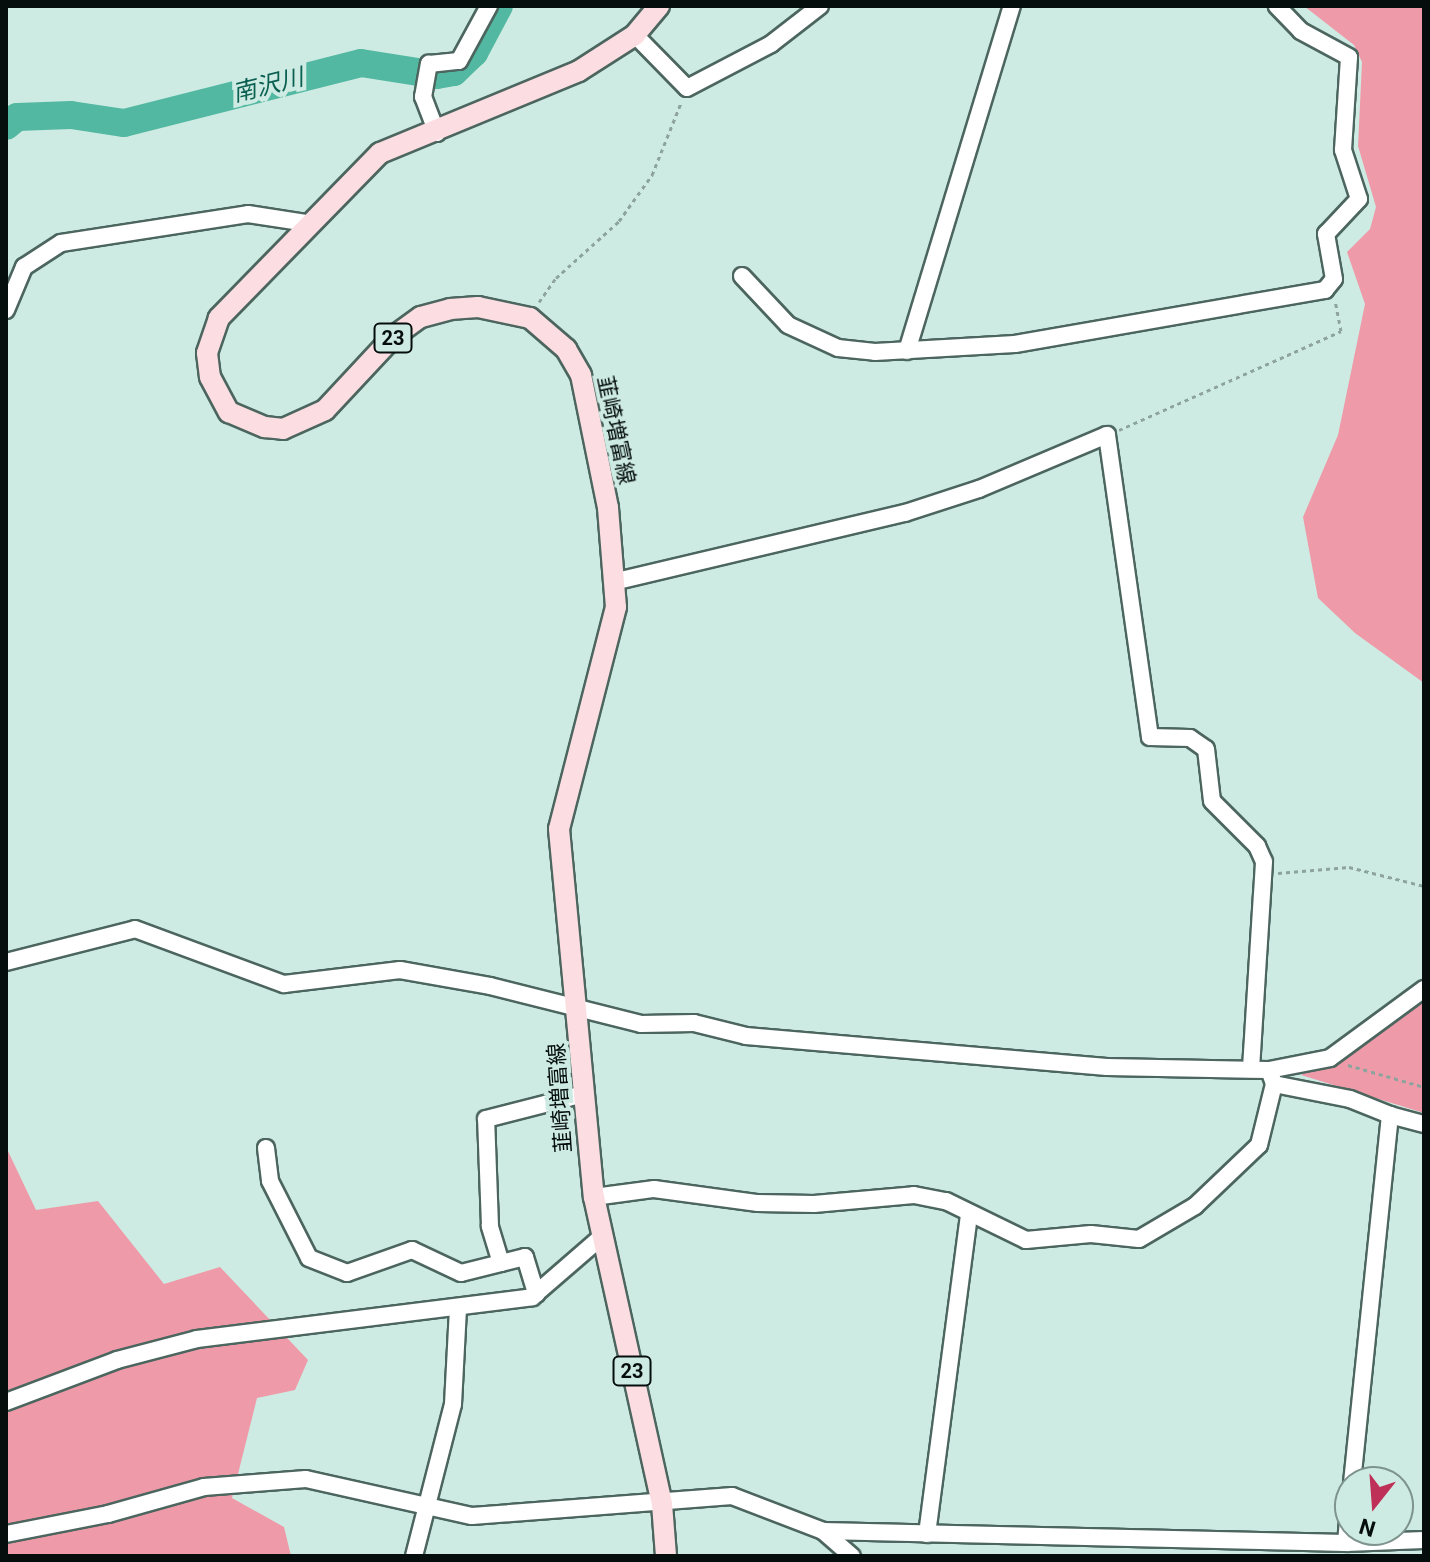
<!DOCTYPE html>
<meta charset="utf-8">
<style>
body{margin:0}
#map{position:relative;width:1430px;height:1562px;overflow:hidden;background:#ceebe3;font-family:Roboto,"Noto Sans JP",sans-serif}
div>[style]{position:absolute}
.forest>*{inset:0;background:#ee9aa8}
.river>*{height:28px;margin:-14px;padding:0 14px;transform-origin:14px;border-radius:14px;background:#53b8a1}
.path>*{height:3px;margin-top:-1.5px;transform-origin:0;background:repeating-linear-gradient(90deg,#8da39d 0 4px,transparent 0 8px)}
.roads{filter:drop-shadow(2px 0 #4c665f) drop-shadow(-2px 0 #4c665f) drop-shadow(0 2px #4c665f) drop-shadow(0 -2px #4c665f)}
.minor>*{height:16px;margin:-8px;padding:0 8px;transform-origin:8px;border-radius:8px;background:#fff}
.major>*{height:20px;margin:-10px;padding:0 10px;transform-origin:10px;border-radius:10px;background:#fcdee2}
span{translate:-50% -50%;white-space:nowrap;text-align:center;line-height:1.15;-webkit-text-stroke:8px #ceebe3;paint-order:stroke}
.shield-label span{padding:2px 6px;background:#ceebe3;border:2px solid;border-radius:6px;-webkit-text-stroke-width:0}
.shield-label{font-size:20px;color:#050e0c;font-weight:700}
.street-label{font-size:22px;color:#050e0c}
.water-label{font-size:24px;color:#095f50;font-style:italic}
.frame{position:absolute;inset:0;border:8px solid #050e0c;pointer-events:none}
.north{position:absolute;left:1334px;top:1466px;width:80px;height:80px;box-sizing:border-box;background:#ceebe3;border:2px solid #7e938d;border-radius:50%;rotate:197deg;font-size:22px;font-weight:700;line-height:32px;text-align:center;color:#050e0c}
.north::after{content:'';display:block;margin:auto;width:28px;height:36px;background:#bf3058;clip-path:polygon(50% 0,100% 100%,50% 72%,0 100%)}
</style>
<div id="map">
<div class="forest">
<i style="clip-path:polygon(1304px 6px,1424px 6px,1424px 683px,1355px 633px,1318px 598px,1303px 517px,1338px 435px,1365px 304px,1347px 252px,1370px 229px,1376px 207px,1358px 146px,1362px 62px,1354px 45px)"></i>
<i style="clip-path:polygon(1424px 994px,1424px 1113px,1301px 1075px,1414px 1007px)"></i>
<i style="clip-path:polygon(6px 1147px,36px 1210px,98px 1201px,164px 1284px,220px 1267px,308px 1360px,295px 1390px,257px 1398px,232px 1498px,284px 1527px,291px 1556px,6px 1556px)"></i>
</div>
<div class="river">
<i style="left:6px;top:126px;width:14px;rotate:-39deg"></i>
<i style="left:17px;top:117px;width:54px;rotate:-2.1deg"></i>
<i style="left:71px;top:115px;width:54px;rotate:8.6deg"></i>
<i style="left:124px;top:123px;width:244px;rotate:-14.2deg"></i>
<i style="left:361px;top:63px;width:77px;rotate:9deg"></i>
<i style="left:437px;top:75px;width:17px;rotate:-10deg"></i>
<i style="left:454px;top:72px;width:28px;rotate:-44deg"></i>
<i style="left:474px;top:53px;width:53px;rotate:-62deg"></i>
</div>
<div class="path">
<i style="left:539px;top:302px;width:29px;rotate:-55deg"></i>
<i style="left:556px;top:278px;width:85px;rotate:-42.1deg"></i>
<i style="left:619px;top:221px;width:57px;rotate:-54.3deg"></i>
<i style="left:652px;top:175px;width:78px;rotate:-68.1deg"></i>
<i style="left:1119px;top:430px;width:243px;rotate:-24deg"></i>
<i style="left:1341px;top:331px;width:32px;rotate:-101deg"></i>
<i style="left:1278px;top:873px;width:71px;rotate:-4.8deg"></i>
<i style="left:1349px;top:867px;width:77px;rotate:14.2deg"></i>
<i style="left:1348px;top:1065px;width:79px;rotate:16.1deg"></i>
</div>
<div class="roads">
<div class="minor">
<i style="left:635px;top:35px;width:74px;rotate:45.5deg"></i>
<i style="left:687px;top:88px;width:95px;rotate:-27.6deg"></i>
<i style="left:771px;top:44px;width:62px;rotate:-37.8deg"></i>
<i style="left:437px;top:133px;width:39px;rotate:-111deg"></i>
<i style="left:423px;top:97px;width:34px;rotate:-80deg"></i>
<i style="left:429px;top:64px;width:30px;rotate:-6deg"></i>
<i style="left:459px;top:61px;width:63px;rotate:-61.4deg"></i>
<i style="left:742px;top:276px;width:67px;rotate:46.8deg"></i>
<i style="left:788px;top:325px;width:55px;rotate:24.7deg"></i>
<i style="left:838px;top:348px;width:37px;rotate:6deg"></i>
<i style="left:875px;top:352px;width:140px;rotate:-3.3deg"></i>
<i style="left:1015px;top:344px;width:315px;rotate:-9.9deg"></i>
<i style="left:1325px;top:290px;width:14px;rotate:-51deg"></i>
<i style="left:1334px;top:279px;width:46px;rotate:-100.1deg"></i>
<i style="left:1326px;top:234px;width:48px;rotate:-46.7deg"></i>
<i style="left:1359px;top:199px;width:52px;rotate:-108.1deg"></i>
<i style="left:1343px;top:150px;width:93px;rotate:-86.3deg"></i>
<i style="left:1349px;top:57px;width:55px;rotate:-151.6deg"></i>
<i style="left:1301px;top:31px;width:35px;rotate:-134deg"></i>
<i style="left:6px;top:310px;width:47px;rotate:-67.3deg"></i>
<i style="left:24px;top:267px;width:44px;rotate:-33deg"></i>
<i style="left:61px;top:243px;width:189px;rotate:-8.8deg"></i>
<i style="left:248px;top:214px;width:60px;rotate:8.7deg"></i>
<i style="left:907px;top:351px;width:361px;rotate:-73.1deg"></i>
<i style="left:617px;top:581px;width:296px;rotate:-13.3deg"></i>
<i style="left:905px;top:513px;width:78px;rotate:-18deg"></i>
<i style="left:979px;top:489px;width:139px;rotate:-22.9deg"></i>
<i style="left:1107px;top:435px;width:305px;rotate:81.9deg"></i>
<i style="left:1150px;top:737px;width:40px;rotate:1.4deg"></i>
<i style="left:1190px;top:738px;width:19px;rotate:35deg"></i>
<i style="left:1206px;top:749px;width:52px;rotate:83.4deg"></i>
<i style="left:1212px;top:801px;width:64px;rotate:45deg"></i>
<i style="left:1257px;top:846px;width:17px;rotate:66deg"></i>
<i style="left:1264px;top:862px;width:207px;rotate:93.6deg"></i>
<i style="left:6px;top:962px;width:133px;rotate:-14.3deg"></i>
<i style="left:135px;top:929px;width:159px;rotate:20.3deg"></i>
<i style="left:284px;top:984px;width:117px;rotate:-6.9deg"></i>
<i style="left:400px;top:970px;width:91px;rotate:10.1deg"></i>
<i style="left:490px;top:986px;width:156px;rotate:14.1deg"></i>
<i style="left:641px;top:1024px;width:53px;rotate:-1.1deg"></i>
<i style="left:694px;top:1023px;width:54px;rotate:14deg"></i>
<i style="left:746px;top:1036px;width:362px;rotate:4.9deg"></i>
<i style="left:1107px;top:1067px;width:162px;rotate:1.1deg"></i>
<i style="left:1269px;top:1070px;width:15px;rotate:70deg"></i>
<i style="left:1274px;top:1084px;width:77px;rotate:11.2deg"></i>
<i style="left:1350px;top:1099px;width:43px;rotate:21.8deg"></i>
<i style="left:1390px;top:1115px;width:369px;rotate:95.9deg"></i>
<i style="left:1269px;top:1070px;width:62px;rotate:-11.1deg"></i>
<i style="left:1330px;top:1058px;width:117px;rotate:-36.3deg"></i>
<i style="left:1390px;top:1115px;width:35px;rotate:15deg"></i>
<i style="left:266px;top:1148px;width:33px;rotate:83deg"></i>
<i style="left:270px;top:1181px;width:86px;rotate:63.1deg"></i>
<i style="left:309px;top:1258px;width:41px;rotate:21.5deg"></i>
<i style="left:347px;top:1273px;width:69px;rotate:-19.5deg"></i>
<i style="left:412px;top:1250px;width:54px;rotate:25.1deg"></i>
<i style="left:461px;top:1273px;width:66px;rotate:-14deg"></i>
<i style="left:525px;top:1257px;width:39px;rotate:73deg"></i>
<i style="left:594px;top:1197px;width:61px;rotate:-7.6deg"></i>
<i style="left:654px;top:1189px;width:105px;rotate:7.7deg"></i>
<i style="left:758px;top:1203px;width:56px;rotate:1deg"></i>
<i style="left:814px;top:1204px;width:100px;rotate:-5.1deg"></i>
<i style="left:914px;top:1195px;width:33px;rotate:11deg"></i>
<i style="left:946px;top:1201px;width:89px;rotate:26deg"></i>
<i style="left:1026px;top:1240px;width:65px;rotate:-5.3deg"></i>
<i style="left:1091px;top:1234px;width:48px;rotate:5.9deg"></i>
<i style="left:1139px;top:1239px;width:65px;rotate:-30.5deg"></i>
<i style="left:1195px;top:1206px;width:88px;rotate:-43.6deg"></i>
<i style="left:1259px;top:1145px;width:63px;rotate:-76.2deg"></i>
<i style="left:501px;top:1263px;width:39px;rotate:-107deg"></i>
<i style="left:490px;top:1226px;width:107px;rotate:-92.1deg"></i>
<i style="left:486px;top:1119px;width:101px;rotate:-14.3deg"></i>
<i style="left:6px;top:1402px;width:119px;rotate:-20.7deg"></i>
<i style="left:117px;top:1360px;width:83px;rotate:-14.7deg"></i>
<i style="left:197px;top:1339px;width:338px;rotate:-7.1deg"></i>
<i style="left:532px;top:1297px;width:90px;rotate:-40.9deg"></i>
<i style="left:823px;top:1531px;width:38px;rotate:41deg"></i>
<i style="left:6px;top:1534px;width:104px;rotate:-11.1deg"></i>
<i style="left:108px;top:1514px;width:100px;rotate:-15.7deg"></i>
<i style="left:204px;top:1487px;width:102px;rotate:-4.5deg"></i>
<i style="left:306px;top:1479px;width:170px;rotate:12.6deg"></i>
<i style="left:472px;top:1516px;width:261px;rotate:-4.4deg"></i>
<i style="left:732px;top:1496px;width:97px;rotate:21deg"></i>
<i style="left:823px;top:1531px;width:523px;rotate:1.31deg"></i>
<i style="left:1346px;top:1543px;width:78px;rotate:-2.2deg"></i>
<i style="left:927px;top:1534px;width:323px;rotate:-82.5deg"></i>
<i style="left:1346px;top:1543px;width:46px;rotate:-85deg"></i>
<i style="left:414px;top:1556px;width:157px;rotate:-75.6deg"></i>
<i style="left:453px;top:1404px;width:96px;rotate:-87deg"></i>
</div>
<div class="major">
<i style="left:659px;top:6px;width:38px;rotate:130deg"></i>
<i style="left:635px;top:35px;width:67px;rotate:147.3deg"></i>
<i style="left:579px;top:71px;width:215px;rotate:157.6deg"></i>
<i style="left:380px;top:153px;width:231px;rotate:134.3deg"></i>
<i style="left:219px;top:318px;width:37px;rotate:109deg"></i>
<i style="left:207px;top:353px;width:24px;rotate:83deg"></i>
<i style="left:210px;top:377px;width:40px;rotate:62deg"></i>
<i style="left:229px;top:412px;width:39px;rotate:23deg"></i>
<i style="left:265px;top:427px;width:18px;rotate:6deg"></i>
<i style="left:283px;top:429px;width:46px;rotate:-24.3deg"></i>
<i style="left:325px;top:410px;width:100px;rotate:-47deg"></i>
<i style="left:393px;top:337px;width:34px;rotate:-36deg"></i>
<i style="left:421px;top:317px;width:30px;rotate:-15deg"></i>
<i style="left:450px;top:309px;width:28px;rotate:-4deg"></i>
<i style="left:478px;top:307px;width:53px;rotate:11.9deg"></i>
<i style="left:530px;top:318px;width:48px;rotate:40.7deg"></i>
<i style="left:566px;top:349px;width:30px;rotate:60deg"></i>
<i style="left:581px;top:375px;width:136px;rotate:78.5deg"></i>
<i style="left:608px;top:508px;width:99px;rotate:85.4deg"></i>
<i style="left:616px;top:607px;width:229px;rotate:104.4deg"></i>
<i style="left:559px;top:829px;width:370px;rotate:84.6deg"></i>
<i style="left:594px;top:1197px;width:314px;rotate:77.5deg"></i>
<i style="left:662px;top:1504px;width:52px;rotate:85.6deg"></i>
</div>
</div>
<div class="shield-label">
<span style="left:393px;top:338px">23</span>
<span style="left:632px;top:1371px">23</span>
</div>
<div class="street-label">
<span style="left:616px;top:430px;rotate:78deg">韮崎増富線</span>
<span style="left:560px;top:1098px;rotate:-94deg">韮崎増富線</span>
</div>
<div class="water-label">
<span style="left:268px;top:86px;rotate:-14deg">南沢川</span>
</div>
<div class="frame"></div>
<div class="north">N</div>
</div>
